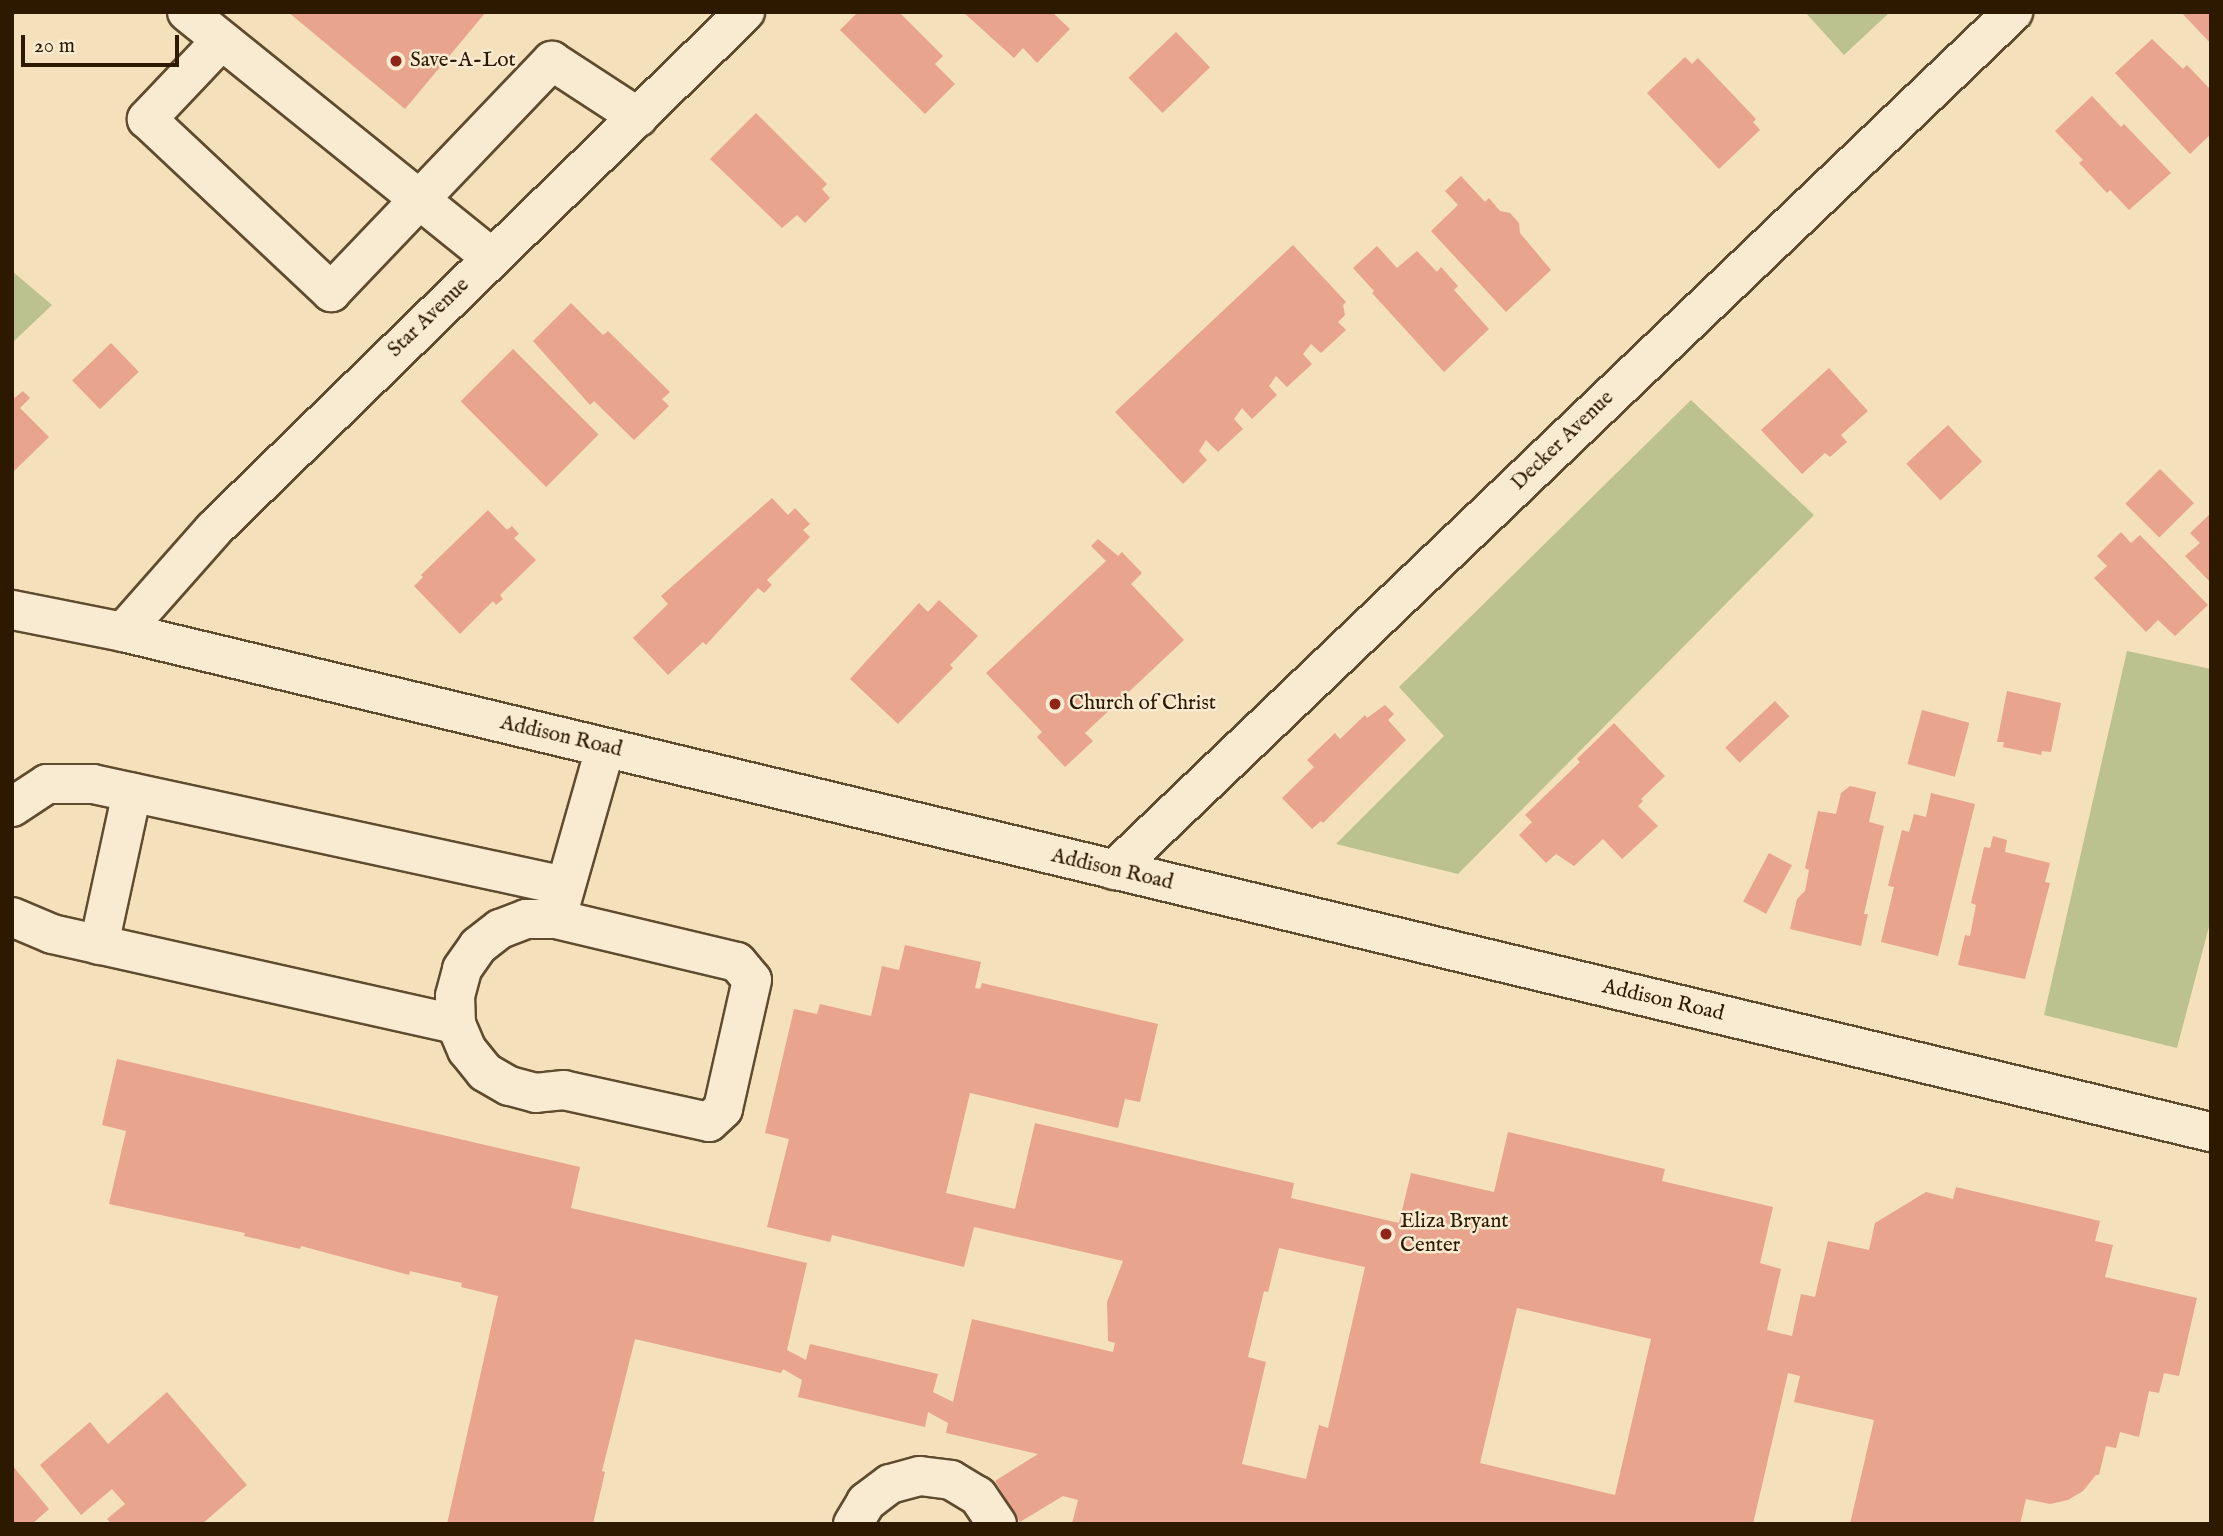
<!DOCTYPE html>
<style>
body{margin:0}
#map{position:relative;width:2223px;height:1536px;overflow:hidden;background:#f4e0ba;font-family:"IM FELL English",serif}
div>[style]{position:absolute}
.green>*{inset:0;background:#bcc28f}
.building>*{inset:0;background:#e9a48d;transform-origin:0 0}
.roads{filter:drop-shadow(2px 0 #5f4b2e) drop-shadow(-2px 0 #5f4b2e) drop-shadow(0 2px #5f4b2e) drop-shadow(0 -2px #5f4b2e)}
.minor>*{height:38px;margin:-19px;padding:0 19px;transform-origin:19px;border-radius:19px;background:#f8ebd2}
.dots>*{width:19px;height:19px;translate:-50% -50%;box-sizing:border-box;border:4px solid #f8ebd2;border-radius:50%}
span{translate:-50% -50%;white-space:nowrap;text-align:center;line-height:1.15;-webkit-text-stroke:5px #f8ebd2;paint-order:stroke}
.poi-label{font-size:21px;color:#2d1900}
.left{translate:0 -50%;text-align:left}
.street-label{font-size:21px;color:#2d1900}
.frame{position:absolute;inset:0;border:14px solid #2d1900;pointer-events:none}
.scale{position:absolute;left:21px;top:35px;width:158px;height:32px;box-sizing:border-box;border:4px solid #2d1900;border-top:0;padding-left:9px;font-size:21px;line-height:24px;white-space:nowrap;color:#2d1900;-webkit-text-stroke:5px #f8ebd2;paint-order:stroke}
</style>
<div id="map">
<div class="green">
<i style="clip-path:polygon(1805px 12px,1890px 12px,1844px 55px)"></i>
<i style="clip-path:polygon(12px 271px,52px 305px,12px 343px)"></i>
<i style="clip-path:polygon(1691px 400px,1814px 515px,1458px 874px,1336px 844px,1444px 736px,1399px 687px)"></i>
<i style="clip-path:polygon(2127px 651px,2211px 669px,2211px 919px,2177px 1048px,2044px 1015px)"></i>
</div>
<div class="building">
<i style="clip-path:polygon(288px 12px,486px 12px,405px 109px)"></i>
<i style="clip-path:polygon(858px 12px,899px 12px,943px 56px,935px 64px,955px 84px,925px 114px,840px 30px)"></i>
<i style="clip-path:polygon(963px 12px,1052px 12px,1070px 29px,1037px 63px,1023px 48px,1014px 58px)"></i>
<i style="clip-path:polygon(2181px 12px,2211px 12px,2211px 44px)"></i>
<i style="left:1176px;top:32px;width:49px;height:66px;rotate:46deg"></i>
<i style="clip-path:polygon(2152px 39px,2183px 69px,2187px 65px,2211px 90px,2211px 134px,2190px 154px,2115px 73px)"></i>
<i style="clip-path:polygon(1685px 57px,1692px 64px,1698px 58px,1756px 119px,1753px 122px,1760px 130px,1719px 169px,1647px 93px)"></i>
<i style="clip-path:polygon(2092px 96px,2121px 127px,2124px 124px,2171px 173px,2129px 210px,2110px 190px,2107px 193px,2079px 163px,2083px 160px,2055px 131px)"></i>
<i style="clip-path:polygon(756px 113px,827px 184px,822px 189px,830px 198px,805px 223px,797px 215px,782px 228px,710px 159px)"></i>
<i style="clip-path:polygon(1461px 176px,1485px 202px,1489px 198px,1500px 211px,1510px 213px,1519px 223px,1520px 233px,1551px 270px,1506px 312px,1431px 231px,1458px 205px,1445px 191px)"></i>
<i style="clip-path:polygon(1293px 245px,1346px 302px,1343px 305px,1345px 315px,1338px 322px,1346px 330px,1321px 353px,1311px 344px,1303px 354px,1312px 364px,1287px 387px,1276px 376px,1269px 386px,1277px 395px,1252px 419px,1242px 408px,1234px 419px,1243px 429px,1218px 452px,1206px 440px,1199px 451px,1207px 460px,1183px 484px,1115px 412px)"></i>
<i style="clip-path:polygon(1377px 246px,1397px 268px,1417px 251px,1437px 272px,1441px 267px,1458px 286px,1454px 290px,1489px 329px,1444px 372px,1372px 293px,1374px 291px,1353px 268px)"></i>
<i style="clip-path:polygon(571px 303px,603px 335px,608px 331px,670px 392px,662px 399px,669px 406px,634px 440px,594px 401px,590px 405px,533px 341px)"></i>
<i style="left:111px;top:343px;width:40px;height:54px;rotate:46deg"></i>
<i style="left:513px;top:349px;width:121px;height:74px;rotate:45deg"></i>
<i style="clip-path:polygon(1829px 368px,1868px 411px,1841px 435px,1847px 442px,1830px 457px,1825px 453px,1802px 474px,1761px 430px)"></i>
<i style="clip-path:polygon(23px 391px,30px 398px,20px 408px,49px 437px,12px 473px,12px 400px)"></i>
<i style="left:1948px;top:425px;width:50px;height:57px;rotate:47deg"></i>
<i style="left:2160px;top:469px;width:48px;height:49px;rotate:45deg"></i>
<i style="clip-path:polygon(772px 498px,788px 515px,795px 508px,810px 524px,803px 530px,810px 537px,767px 580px,772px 585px,764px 593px,758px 588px,706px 645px,703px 642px,668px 675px,633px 638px,668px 604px,661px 596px)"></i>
<i style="clip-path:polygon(488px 510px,507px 530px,512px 526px,519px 534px,514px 538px,536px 560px,500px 595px,503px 599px,496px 605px,493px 601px,460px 634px,414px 586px,423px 577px,421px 575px)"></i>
<i style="clip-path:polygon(2211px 513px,2211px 583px,2185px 556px,2200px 543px,2190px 533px)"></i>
<i style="clip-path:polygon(2121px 532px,2131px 543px,2140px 535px,2208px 605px,2175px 636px,2158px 620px,2146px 632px,2094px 578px,2107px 566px,2097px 556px)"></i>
<i style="clip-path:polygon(1098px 539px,1118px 556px,1122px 552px,1142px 573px,1131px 584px,1184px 640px,1085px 733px,1093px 741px,1065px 767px,1037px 737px,1042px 732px,986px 673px,1106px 561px,1091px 546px)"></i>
<i style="clip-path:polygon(939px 600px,978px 636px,950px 665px,953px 668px,898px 724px,850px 679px,919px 603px,928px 612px)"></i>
<i style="clip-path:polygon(2007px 691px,2061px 703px,2051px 752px,2042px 751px,2041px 755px,2003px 747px,2004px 742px,1997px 742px)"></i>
<i style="left:1775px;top:701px;width:21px;height:68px;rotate:47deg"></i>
<i style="clip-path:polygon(1385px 705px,1394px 714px,1388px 720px,1406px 740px,1323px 823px,1321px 821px,1312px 829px,1282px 798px,1314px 767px,1307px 760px,1335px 733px,1340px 739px,1365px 715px,1367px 718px)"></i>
<i style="left:1922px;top:710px;width:49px;height:56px;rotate:15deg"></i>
<i style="clip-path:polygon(1614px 723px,1665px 776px,1641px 799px,1643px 801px,1638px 806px,1658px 826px,1622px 859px,1603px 839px,1574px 866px,1556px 854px,1546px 863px,1519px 835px,1532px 822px,1525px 815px,1580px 762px,1577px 759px)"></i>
<i style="clip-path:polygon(1850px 786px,1876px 792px,1869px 822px,1884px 826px,1864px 914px,1868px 914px,1861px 946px,1790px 929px,1797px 899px,1805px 891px,1809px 870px,1805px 868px,1818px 811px,1836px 814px,1841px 793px)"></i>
<i style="clip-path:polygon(1931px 793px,1975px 804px,1938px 956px,1881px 942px,1894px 887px,1888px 886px,1902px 830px,1909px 832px,1914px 814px,1926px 817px)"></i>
<i style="clip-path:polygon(1993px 836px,2007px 840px,2005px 852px,2050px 863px,2045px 882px,2050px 883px,2025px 979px,1958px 965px,1965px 935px,1970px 936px,1976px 905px,1971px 903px,1984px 847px,1990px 848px)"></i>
<i style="left:1769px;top:853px;width:26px;height:55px;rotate:28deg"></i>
<i style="clip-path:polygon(evenodd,905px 945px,981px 962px,975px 988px,980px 989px,982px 983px,1158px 1024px,1140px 1102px,1125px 1099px,1118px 1128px,970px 1093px,946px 1193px,1015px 1209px,1035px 1123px,1294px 1183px,1291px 1198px,1399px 1223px,1411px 1173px,1494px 1192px,1508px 1132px,1665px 1169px,1662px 1181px,1773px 1207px,1760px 1263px,1781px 1269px,1767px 1330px,1792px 1336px,1801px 1294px,1815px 1297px,1828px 1241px,1869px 1250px,1875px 1223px,1926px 1192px,1953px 1199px,1956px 1187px,2100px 1221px,2095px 1241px,2113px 1245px,2105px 1277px,2197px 1298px,2179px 1376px,2164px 1373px,2159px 1393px,2149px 1391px,2139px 1437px,2120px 1432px,2116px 1448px,2106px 1446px,2099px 1475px,2096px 1475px,2083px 1491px,2068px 1500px,2050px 1504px,2026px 1499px,2020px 1524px,1850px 1524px,1874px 1420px,1794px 1402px,1800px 1376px,1788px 1373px,1753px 1524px,1072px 1524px,1078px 1500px,1063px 1496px,1020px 1522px,995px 1481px,1038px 1454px,946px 1433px,948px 1423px,928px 1412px,925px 1427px,798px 1397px,802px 1380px,783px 1369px,781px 1373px,635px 1339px,602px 1471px,605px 1472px,593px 1524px,447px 1524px,498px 1296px,461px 1287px,462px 1283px,410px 1271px,409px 1275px,301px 1246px,300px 1249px,244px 1236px,245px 1233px,109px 1204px,126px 1131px,102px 1125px,117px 1059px,580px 1167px,571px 1208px,807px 1263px,787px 1350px,806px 1360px,810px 1344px,938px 1374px,933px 1392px,953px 1402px,972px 1319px,1113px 1352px,1115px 1343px,1108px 1341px,1107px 1302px,1123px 1261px,974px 1227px,964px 1267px,832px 1235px,830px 1242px,767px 1227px,789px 1139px,765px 1133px,794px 1009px,817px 1014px,820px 1004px,871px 1016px,882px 966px,899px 970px,905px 945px,1279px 1248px,1365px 1267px,1328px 1428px,1319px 1425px,1306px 1479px,1242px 1464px,1266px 1362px,1248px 1357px,1264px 1291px,1268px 1292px,1279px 1248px,905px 945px,1517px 1308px,1651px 1339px,1615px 1495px,1480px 1463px,1517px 1308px)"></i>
<i style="clip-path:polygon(167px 1392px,247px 1485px,202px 1524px,112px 1524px,107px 1519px,125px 1504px,112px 1489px,81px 1515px,40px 1465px,90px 1422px,108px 1444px)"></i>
<i style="clip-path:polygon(12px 1465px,49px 1509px,32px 1524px,12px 1524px)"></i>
</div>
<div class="roads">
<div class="minor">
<i style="left:187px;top:12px;width:390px;rotate:38.9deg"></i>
<i style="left:221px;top:41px;width:108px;rotate:133.5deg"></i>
<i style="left:147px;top:119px;width:253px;rotate:43.2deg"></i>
<i style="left:331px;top:292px;width:320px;rotate:-46.3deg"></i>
<i style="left:552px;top:61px;width:103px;rotate:33.1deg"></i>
<i style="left:12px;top:610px;width:113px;rotate:11.2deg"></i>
<i style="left:123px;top:632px;width:2147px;rotate:13.47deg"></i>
<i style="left:123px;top:632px;width:137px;rotate:-48.5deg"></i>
<i style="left:214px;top:529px;width:741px;rotate:-44.23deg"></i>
<i style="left:12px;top:807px;width:42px;rotate:-33.3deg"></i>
<i style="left:47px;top:784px;width:46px"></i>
<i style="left:93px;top:784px;width:483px;rotate:12.2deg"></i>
<i style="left:1114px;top:870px;width:1243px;rotate:-43.66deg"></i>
<i style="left:559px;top:910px;width:168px;rotate:-74.1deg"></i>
<i style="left:12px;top:917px;width:43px;rotate:23deg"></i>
<i style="left:52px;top:934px;width:414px;rotate:12.6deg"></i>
<i style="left:526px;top:919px;width:30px"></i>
<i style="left:556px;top:919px;width:186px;rotate:13.4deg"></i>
<i style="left:737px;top:962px;width:23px;rotate:50deg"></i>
<i style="left:752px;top:980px;width:132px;rotate:102.7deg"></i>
<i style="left:723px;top:1109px;width:19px;rotate:137deg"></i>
<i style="left:709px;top:1122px;width:148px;rotate:-167.6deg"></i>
<i style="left:564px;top:1090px;width:28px;rotate:174deg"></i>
<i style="left:536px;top:1093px;width:28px;rotate:-165deg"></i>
<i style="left:509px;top:1086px;width:28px;rotate:-150deg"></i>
<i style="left:485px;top:1072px;width:28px;rotate:-129deg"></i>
<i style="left:467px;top:1050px;width:28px;rotate:-113deg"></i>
<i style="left:456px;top:1024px;width:28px;rotate:-92deg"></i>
<i style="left:455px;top:996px;width:28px;rotate:-75deg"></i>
<i style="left:462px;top:969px;width:28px;rotate:-55deg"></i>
<i style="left:478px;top:946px;width:28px;rotate:-38deg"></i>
<i style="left:500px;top:929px;width:28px;rotate:-21deg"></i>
<i style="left:99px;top:945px;width:156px;rotate:-77.8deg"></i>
<i style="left:853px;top:1524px;width:26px;rotate:-59deg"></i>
<i style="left:866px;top:1502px;width:30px;rotate:-37deg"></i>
<i style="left:890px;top:1484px;width:31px;rotate:-15deg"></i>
<i style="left:920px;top:1476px;width:31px;rotate:7deg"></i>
<i style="left:951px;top:1480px;width:31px;rotate:31deg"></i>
<i style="left:978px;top:1496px;width:34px;rotate:56deg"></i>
</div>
</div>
<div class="dots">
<i style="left:396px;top:61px;background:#8f2418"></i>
<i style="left:1055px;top:704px;background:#8f2418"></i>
<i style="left:1386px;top:1234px;background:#8f2418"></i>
</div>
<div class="poi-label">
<span class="left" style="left:410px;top:61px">Save-A-Lot</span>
<span class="left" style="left:1069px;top:704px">Church of Christ</span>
<span class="left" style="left:1400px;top:1234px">Eliza Bryant<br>Center</span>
</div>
<div class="street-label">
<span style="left:429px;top:318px;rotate:-44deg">Star Avenue</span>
<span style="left:1563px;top:441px;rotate:-44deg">Decker Avenue</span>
<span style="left:561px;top:737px;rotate:13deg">Addison Road</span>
<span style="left:1112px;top:870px;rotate:13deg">Addison Road</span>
<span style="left:1663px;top:1001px;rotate:13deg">Addison Road</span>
</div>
<div class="frame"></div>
<div class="scale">20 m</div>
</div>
